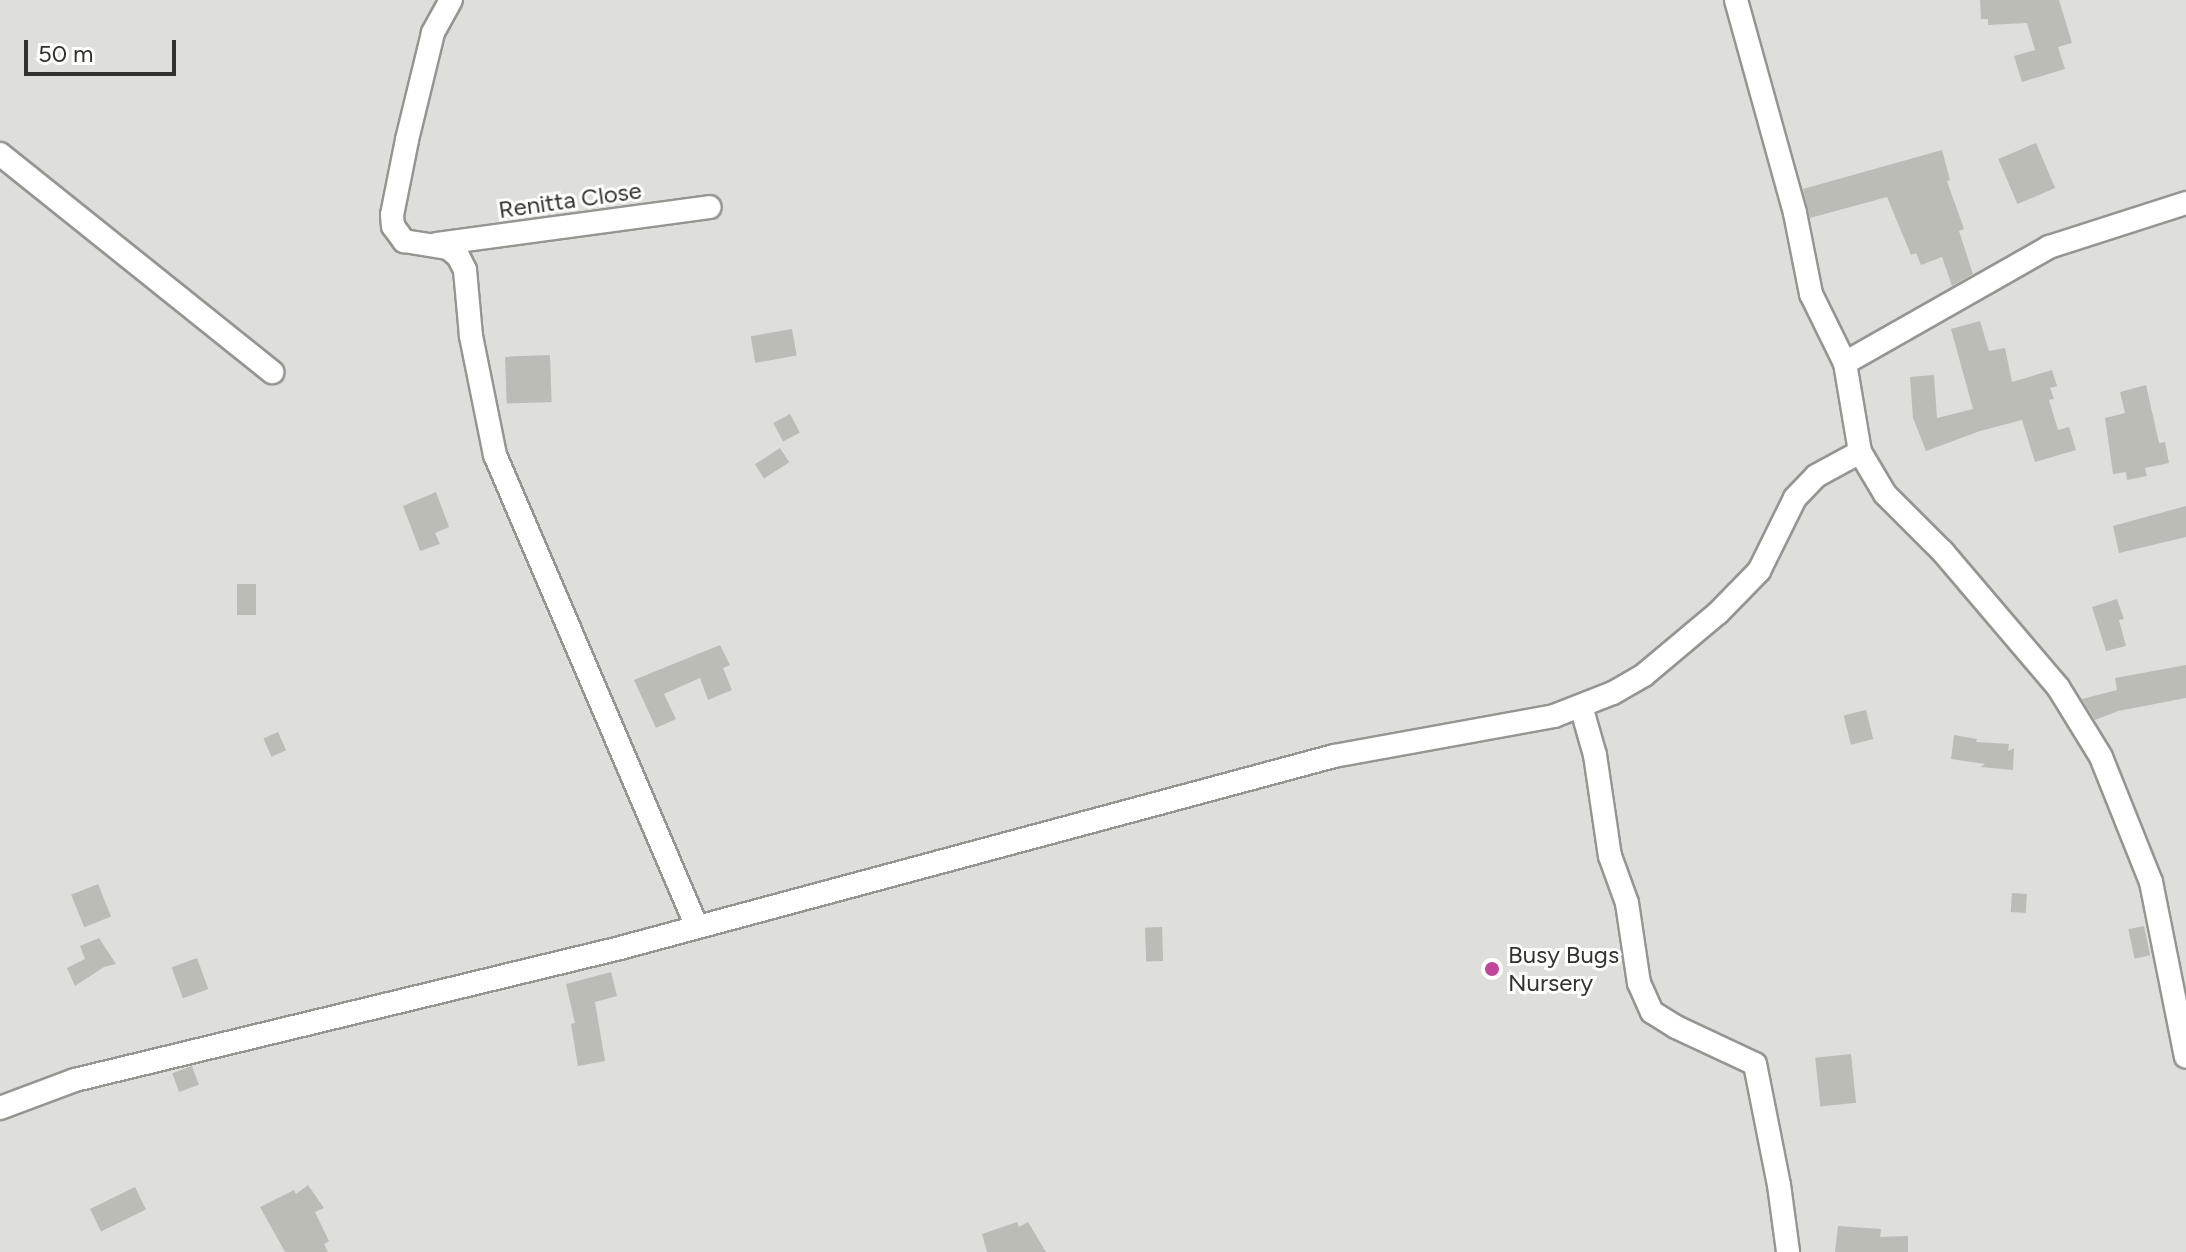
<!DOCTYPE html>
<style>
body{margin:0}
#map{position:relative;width:2186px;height:1252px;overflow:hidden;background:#dedfda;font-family:Figtree,sans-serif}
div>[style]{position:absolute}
.building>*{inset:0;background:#bcbcb7;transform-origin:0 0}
.roads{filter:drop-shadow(2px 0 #959591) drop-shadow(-2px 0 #959591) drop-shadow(0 2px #959591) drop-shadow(0 -2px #959591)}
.minor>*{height:22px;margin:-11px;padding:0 11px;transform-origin:11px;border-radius:11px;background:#fff}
.dots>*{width:22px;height:22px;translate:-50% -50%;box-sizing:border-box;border:4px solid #fffffe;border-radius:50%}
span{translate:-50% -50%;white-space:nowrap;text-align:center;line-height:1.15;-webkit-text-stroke:6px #fffffe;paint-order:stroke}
.street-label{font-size:24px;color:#323230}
.poi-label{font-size:24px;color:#323230}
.left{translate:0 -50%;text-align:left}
.scale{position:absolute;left:24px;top:40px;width:152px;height:36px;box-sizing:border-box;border:4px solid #323230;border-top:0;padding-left:10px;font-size:24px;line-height:28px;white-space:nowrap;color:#323230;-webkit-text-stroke:6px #fffffe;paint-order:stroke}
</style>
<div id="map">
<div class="building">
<i style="clip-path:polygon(1980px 0,2059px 0,2072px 43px,2058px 47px,2065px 69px,2022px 82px,2014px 56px,2035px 50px,2027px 23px,1988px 25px,1988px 19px,1981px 19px)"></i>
<i style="left:2036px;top:143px;width:49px;height:41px;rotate:67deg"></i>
<i style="clip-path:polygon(1942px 150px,1950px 180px,1947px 181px,1964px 229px,1959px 231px,1973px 274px,1952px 286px,1942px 257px,1921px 265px,1916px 253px,1911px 255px,1887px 197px,1810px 218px,1803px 189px)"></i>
<i style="clip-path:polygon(1980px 321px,1989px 351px,2005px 348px,2012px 382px,2052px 370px,2057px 386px,2050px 388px,2054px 399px,2049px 400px,2058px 430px,2069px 427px,2076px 450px,2035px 462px,2022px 420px,1980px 431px,1926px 451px,1913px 418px,1910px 377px,1934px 375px,1937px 418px,1973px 409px,1951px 329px)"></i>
<i style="left:792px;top:329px;width:27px;height:42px;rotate:80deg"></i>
<i style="left:550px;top:355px;width:47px;height:45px;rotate:88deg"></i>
<i style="clip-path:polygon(2146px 385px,2159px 443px,2165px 442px,2169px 463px,2145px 468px,2147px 476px,2127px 480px,2126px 472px,2113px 474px,2105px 418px,2125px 413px,2120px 392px)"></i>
<i style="left:790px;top:414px;width:21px;height:19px;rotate:62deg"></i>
<i style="left:780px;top:448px;width:17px;height:30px;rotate:57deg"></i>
<i style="clip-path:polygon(436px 492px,449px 527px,435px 533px,440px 544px,420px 551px,403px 506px)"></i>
<i style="clip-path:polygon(2186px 506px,2186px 537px,2119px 553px,2113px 526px)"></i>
<i style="left:237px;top:584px;width:19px;height:31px"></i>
<i style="clip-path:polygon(2117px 599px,2124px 619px,2119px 620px,2126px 646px,2106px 651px,2092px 607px)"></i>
<i style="clip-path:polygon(720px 645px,730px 665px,723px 668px,732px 690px,708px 700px,700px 678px,664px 694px,676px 719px,656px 728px,634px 680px)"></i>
<i style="clip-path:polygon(2186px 665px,2186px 698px,2118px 711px,2095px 720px,2082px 699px,2117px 690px,2115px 678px)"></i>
<i style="left:1866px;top:710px;width:30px;height:23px;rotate:76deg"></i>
<i style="left:278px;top:732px;width:20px;height:16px;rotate:66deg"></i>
<i style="clip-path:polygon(1954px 735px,1977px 739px,1976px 742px,2009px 744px,2008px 751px,2014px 748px,2013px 770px,1980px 767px,1985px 764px,1951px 759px)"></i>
<i style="left:98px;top:884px;width:35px;height:29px;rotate:68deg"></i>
<i style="left:2012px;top:893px;width:15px;height:19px;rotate:4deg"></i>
<i style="left:2144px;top:926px;width:30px;height:16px;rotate:78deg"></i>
<i style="left:1162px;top:927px;width:34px;height:17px;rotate:88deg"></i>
<i style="clip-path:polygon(99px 938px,116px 964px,104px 967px,75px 986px,67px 968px,85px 959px,80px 946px)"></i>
<i style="left:197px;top:958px;width:33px;height:27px;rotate:70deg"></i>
<i style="clip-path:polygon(611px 972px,617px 996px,595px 1002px,605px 1061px,578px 1066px,571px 1024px,575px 1023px,566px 984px)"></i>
<i style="left:1851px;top:1054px;width:49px;height:36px;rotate:84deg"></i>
<i style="left:192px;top:1066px;width:20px;height:21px;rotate:70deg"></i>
<i style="clip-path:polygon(308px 1185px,324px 1208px,315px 1212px,329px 1241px,324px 1244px,328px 1252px,285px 1252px,260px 1207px,294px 1190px,296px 1194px)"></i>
<i style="left:135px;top:1187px;width:25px;height:50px;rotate:64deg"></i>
<i style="clip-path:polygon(1017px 1222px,1019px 1227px,1028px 1222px,1046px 1252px,987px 1252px,982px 1234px)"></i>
<i style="clip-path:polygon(1838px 1226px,1881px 1229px,1880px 1237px,1908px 1236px,1908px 1252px,1835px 1252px)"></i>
</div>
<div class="roads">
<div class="minor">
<i style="left:451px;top:0;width:38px;rotate:119deg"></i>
<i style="left:433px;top:33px;width:110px;rotate:103.7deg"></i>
<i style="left:407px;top:140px;width:76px;rotate:101.3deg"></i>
<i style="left:392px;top:215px;width:11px;rotate:85deg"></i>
<i style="left:393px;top:226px;width:19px;rotate:54deg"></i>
<i style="left:404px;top:241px;width:45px;rotate:9deg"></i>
<i style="left:448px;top:248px;width:13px;rotate:39deg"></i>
<i style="left:458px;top:256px;width:16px;rotate:63deg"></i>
<i style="left:465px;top:270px;width:66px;rotate:84.8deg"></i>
<i style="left:471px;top:336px;width:121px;rotate:78.6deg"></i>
<i style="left:495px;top:455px;width:513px;rotate:66.83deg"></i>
<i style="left:1736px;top:0;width:221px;rotate:74.5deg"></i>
<i style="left:1795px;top:213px;width:83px;rotate:78.8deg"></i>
<i style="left:1811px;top:294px;width:77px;rotate:63.8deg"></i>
<i style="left:1845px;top:363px;width:90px;rotate:80.4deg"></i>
<i style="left:1860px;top:452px;width:49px;rotate:59.2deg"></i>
<i style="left:1885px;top:494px;width:82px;rotate:45deg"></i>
<i style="left:1943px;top:552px;width:177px;rotate:49.6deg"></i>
<i style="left:2058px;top:687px;width:82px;rotate:58.4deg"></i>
<i style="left:2101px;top:757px;width:135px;rotate:68.2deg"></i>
<i style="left:2151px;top:882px;width:178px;rotate:78.7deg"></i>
<i style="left:0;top:154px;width:349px;rotate:38.7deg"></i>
<i style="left:437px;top:244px;width:275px;rotate:-7.7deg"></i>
<i style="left:1845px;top:363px;width:235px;rotate:-29.6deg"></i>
<i style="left:2049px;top:247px;width:144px;rotate:-17.8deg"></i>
<i style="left:1581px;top:706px;width:51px;rotate:74.1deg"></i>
<i style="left:1595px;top:755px;width:102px;rotate:81.6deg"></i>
<i style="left:1610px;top:856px;width:50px;rotate:70.1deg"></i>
<i style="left:1627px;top:903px;width:81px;rotate:81.5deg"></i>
<i style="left:1639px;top:983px;width:32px;rotate:66deg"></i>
<i style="left:1652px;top:1012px;width:28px;rotate:32deg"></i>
<i style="left:1676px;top:1027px;width:87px;rotate:25.1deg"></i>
<i style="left:1755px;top:1064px;width:123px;rotate:78.8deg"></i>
<i style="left:1779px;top:1185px;width:68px;rotate:82.3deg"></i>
<i style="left:0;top:1108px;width:80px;rotate:-20.5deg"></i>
<i style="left:75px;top:1080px;width:561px;rotate:-13.61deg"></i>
<i style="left:620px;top:948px;width:739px;rotate:-15.05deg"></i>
<i style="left:1334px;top:756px;width:224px;rotate:-10.3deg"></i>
<i style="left:1554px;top:716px;width:63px;rotate:-21.3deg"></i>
<i style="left:1613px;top:693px;width:36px;rotate:-30deg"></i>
<i style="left:1644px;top:675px;width:97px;rotate:-40deg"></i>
<i style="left:1718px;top:613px;width:59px;rotate:-45.7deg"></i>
<i style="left:1759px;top:571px;width:81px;rotate:-63.7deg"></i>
<i style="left:1795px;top:498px;width:30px;rotate:-46deg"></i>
<i style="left:1816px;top:476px;width:50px;rotate:-28.6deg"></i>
</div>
</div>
<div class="dots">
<i style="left:1492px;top:969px;background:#bf4698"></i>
</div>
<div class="street-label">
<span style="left:570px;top:200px;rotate:-8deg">Renitta Close</span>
</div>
<div class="poi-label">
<span class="left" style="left:1508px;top:969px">Busy Bugs<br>Nursery</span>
</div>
<div class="scale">50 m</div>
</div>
